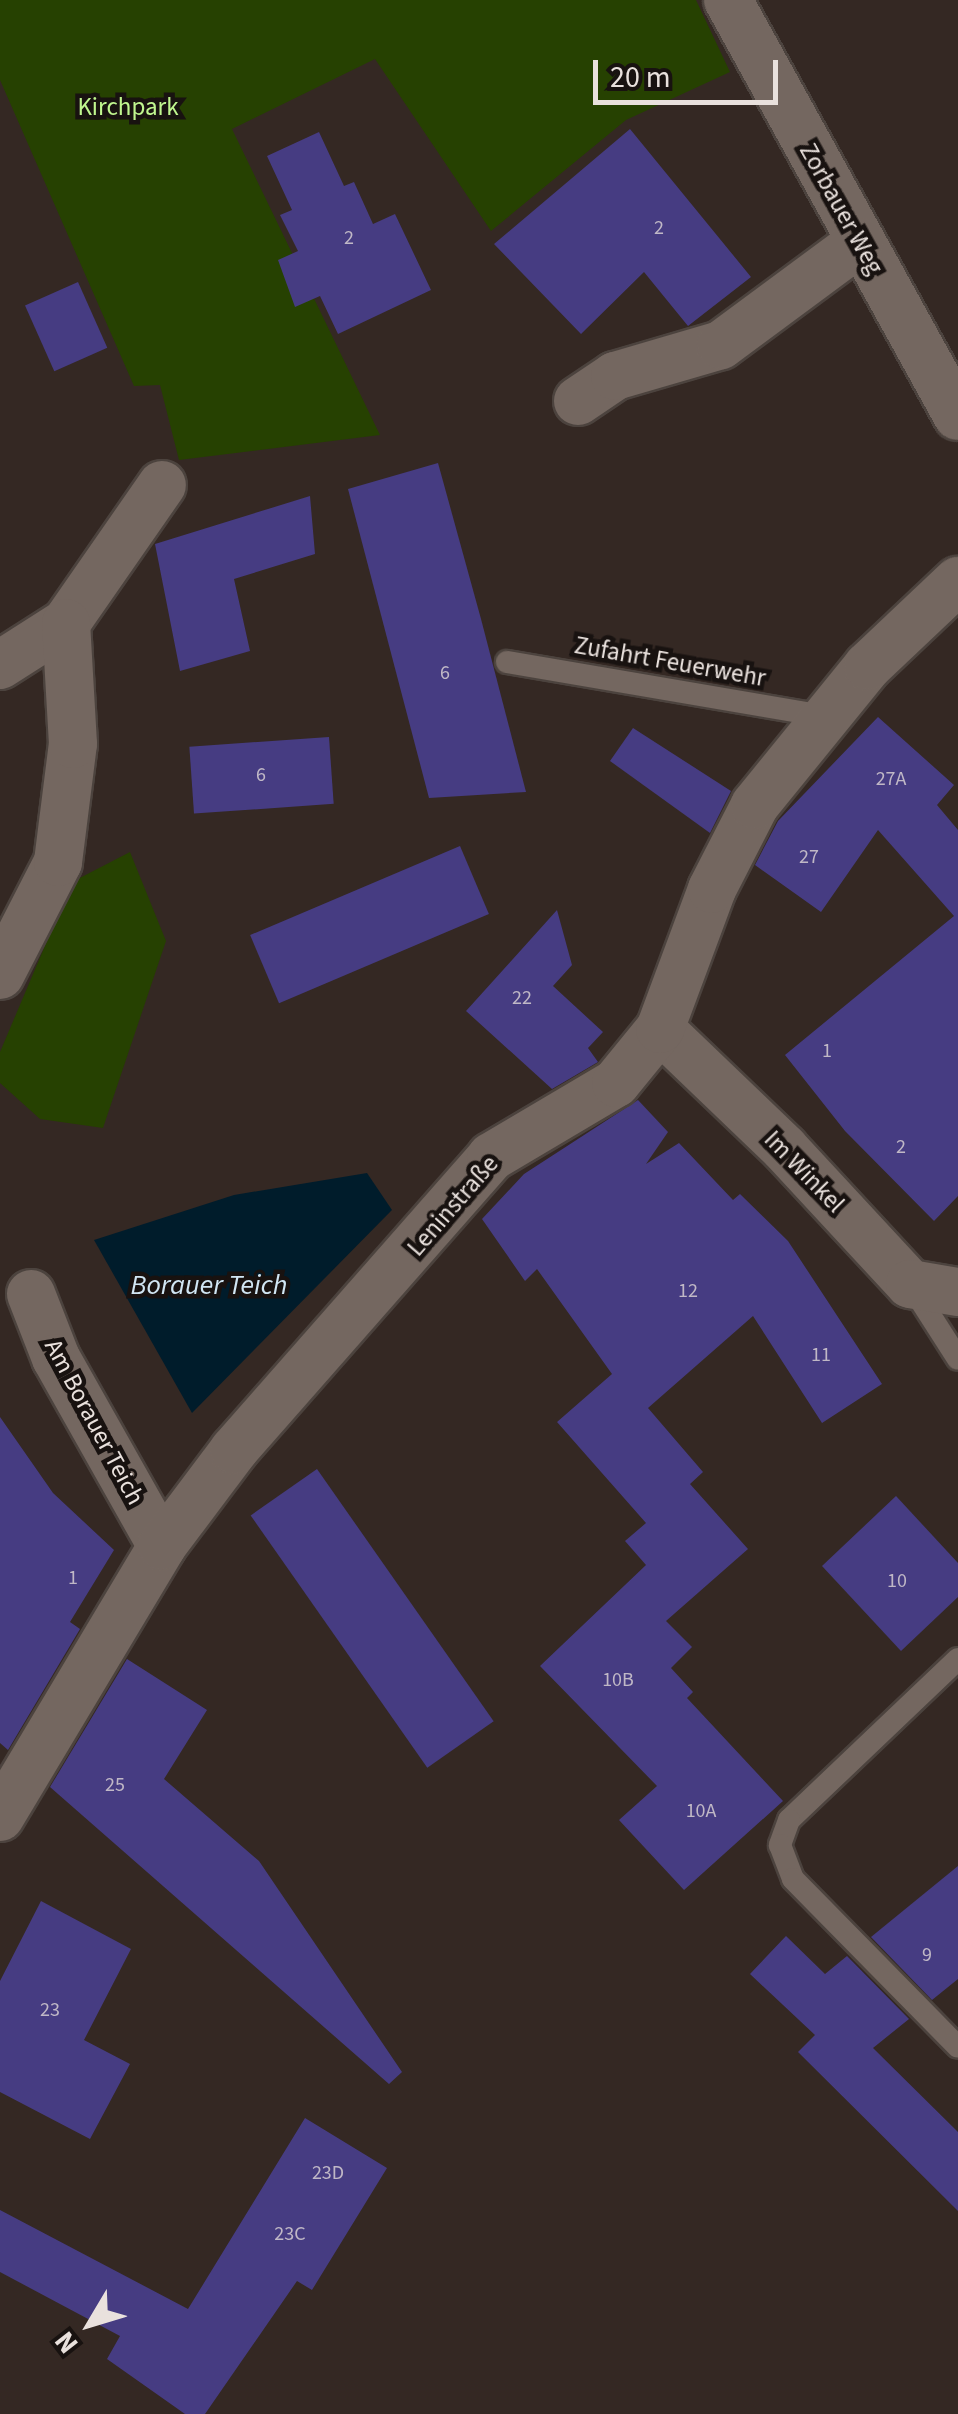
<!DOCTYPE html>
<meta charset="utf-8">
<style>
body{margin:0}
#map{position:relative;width:958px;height:2414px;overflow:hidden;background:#342823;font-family:"Source Sans 3",sans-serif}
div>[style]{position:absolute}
.green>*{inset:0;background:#264101}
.water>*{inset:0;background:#001c2b}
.building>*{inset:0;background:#463c82;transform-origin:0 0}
.roads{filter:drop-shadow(2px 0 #4c433e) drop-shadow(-2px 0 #4c433e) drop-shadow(0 2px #4c433e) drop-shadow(0 -2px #4c433e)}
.service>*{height:22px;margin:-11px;padding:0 11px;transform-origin:11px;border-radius:11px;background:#746760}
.minor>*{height:48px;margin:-24px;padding:0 24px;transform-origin:24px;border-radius:24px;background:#746760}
span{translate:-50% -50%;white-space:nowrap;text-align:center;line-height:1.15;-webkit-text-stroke:9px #181210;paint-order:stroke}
.number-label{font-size:20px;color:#c0b8c6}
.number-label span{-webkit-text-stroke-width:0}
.park-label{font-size:25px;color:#c0f68f}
.street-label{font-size:25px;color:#e9e1dd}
.water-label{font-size:28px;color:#d1e6f3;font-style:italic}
.north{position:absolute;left:40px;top:2274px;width:100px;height:100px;-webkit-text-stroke:8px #181210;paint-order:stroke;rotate:232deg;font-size:28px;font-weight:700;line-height:40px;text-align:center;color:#e9e1dd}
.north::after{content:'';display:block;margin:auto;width:35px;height:45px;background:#e9e1dd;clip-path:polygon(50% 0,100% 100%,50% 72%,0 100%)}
.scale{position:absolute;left:593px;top:60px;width:185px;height:45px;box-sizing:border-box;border:5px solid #e9e1dd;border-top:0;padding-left:12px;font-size:30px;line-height:35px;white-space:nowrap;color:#e9e1dd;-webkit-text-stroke:8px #181210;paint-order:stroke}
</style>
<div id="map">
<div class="green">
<i style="clip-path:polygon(0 0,696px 0,730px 72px,626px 120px,491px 231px,375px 59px,232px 129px,380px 435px,179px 460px,160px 385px,134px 386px,0 80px)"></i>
<i style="clip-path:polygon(130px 852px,166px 941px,103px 1128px,40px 1119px,0 1083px,0 1052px,72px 882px)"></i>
</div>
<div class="water">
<i style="clip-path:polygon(367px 1173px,392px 1210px,192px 1413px,94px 1240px,234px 1195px)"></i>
</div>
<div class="building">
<i style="clip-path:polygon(630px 129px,751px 277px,688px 326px,644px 272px,581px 334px,494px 244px)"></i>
<i style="clip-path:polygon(319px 132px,344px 186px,354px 182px,373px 224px,395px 214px,431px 290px,338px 334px,320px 296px,295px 307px,278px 260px,298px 251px,280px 215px,292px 210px,267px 156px)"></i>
<i style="left:78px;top:282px;width:72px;height:58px;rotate:66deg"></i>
<i style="clip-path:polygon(438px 463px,481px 619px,526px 792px,429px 798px,348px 489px)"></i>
<i style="clip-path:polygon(310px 496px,315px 554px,234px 579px,250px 651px,180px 671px,155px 544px)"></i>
<i style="clip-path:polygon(878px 717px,954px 785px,937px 805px,958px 830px,958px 1196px,934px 1221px,845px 1131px,785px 1055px,954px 916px,878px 830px,821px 912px,755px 865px,778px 821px)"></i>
<i style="clip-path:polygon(633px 728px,731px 791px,710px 833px,610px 761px)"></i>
<i style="left:329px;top:737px;width:67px;height:140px;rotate:86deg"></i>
<i style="left:460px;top:846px;width:74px;height:228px;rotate:67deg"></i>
<i style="clip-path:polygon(557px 910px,572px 965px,553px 986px,603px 1032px,588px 1048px,598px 1062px,552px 1089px,466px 1011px)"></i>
<i style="clip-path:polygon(638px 1100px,668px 1132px,646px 1164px,679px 1143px,733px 1200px,740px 1194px,788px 1241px,882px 1384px,822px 1423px,753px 1316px,648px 1408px,703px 1472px,690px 1484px,748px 1549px,666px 1621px,692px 1647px,671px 1668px,693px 1692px,687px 1698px,783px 1801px,684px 1890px,619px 1820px,657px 1786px,540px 1666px,646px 1565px,625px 1541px,646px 1523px,557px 1422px,612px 1374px,537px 1269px,525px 1281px,482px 1219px,524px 1174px)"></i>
<i style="clip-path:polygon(0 1417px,53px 1493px,114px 1550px,70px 1622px,80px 1629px,8px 1750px,0 1743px)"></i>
<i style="left:317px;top:1469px;width:308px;height:81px;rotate:55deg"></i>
<i style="clip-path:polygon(896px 1496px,958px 1563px,958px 1597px,901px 1651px,822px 1566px)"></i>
<i style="clip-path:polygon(127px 1659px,207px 1710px,164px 1779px,259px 1861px,402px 2072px,389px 2084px,50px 1787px)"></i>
<i style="clip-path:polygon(958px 1866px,958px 1979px,932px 2000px,871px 1937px)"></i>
<i style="clip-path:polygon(41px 1901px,131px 1949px,84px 2040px,130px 2064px,90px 2139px,0 2092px,0 1981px)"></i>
<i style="clip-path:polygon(786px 1936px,825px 1974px,847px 1956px,909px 2019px,873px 2048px,958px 2132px,958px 2211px,798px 2052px,815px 2035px,750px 1974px)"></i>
<i style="clip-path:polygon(305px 2118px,387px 2168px,312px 2290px,297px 2281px,205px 2414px,185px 2414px,107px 2359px,120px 2336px,0 2272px,0 2210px,188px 2309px)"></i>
</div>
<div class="roads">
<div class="service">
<i style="left:507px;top:662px;width:321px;rotate:9.7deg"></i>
<i style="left:912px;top:1287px;width:85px;rotate:57.4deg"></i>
<i style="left:958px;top:1659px;width:233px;rotate:136.4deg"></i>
<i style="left:789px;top:1820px;width:27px;rotate:110deg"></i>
<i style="left:780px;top:1845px;width:36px;rotate:69deg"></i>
<i style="left:793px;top:1879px;width:235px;rotate:45.5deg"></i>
</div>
<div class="minor">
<i style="left:728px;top:0;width:475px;rotate:61.1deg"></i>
<i style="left:578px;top:401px;width:45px;rotate:-34deg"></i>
<i style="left:615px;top:376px;width:110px;rotate:-16.3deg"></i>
<i style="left:721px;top:345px;width:173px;rotate:-36.5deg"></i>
<i style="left:0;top:665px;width:78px;rotate:-32.5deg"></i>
<i style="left:66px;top:623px;width:168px;rotate:-55.2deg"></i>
<i style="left:0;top:975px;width:127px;rotate:-62.8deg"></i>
<i style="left:58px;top:862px;width:119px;rotate:-82.8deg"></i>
<i style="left:73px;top:744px;width:121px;rotate:-93.3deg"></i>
<i style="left:660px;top:1029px;width:172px;rotate:43.8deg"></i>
<i style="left:784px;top:1148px;width:185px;rotate:47.2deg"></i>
<i style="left:910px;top:1284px;width:49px;rotate:9.5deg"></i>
<i style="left:31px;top:1294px;width:69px;rotate:68.7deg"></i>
<i style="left:56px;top:1358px;width:216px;rotate:60.6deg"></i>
<i style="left:0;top:1817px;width:316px;rotate:-59.1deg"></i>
<i style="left:162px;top:1546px;width:120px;rotate:-53.1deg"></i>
<i style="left:234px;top:1450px;width:390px;rotate:-48.7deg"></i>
<i style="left:491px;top:1157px;width:145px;rotate:-30.6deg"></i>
<i style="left:616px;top:1083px;width:70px;rotate:-50.8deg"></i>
<i style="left:660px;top:1029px;width:149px;rotate:-69.6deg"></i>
<i style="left:712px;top:889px;width:94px;rotate:-62.9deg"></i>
<i style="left:755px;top:805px;width:179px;rotate:-50.9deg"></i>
<i style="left:868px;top:666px;width:124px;rotate:-43.4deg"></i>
</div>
</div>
<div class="number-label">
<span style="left:659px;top:228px">2</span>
<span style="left:349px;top:238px">2</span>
<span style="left:445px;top:673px">6</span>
<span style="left:261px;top:775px">6</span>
<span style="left:891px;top:779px">27A</span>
<span style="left:809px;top:857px">27</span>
<span style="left:522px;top:998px">22</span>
<span style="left:827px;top:1051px">1</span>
<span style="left:901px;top:1147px">2</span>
<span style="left:688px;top:1291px">12</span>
<span style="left:821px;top:1355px">11</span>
<span style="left:73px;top:1578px">1</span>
<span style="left:897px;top:1581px">10</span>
<span style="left:618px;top:1680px">10B</span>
<span style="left:115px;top:1785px">25</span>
<span style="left:701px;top:1811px">10A</span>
<span style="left:927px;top:1955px">9</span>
<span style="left:50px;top:2010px">23</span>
<span style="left:328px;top:2173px">23D</span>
<span style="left:290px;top:2234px">23C</span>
</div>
<div class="park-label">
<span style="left:128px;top:107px">Kirchpark</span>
</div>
<div class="street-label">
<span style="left:841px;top:209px;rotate:61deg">Zorbauer Weg</span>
<span style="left:670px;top:662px;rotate:10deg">Zufahrt Feuerwehr</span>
<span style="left:804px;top:1172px;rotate:46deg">Im Winkel</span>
<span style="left:453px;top:1206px;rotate:-49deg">Leninstraße</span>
<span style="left:94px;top:1422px;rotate:62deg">Am Borauer Teich</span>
</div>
<div class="water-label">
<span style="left:209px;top:1285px">Borauer Teich</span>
</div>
<div class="north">N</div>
<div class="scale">20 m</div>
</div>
